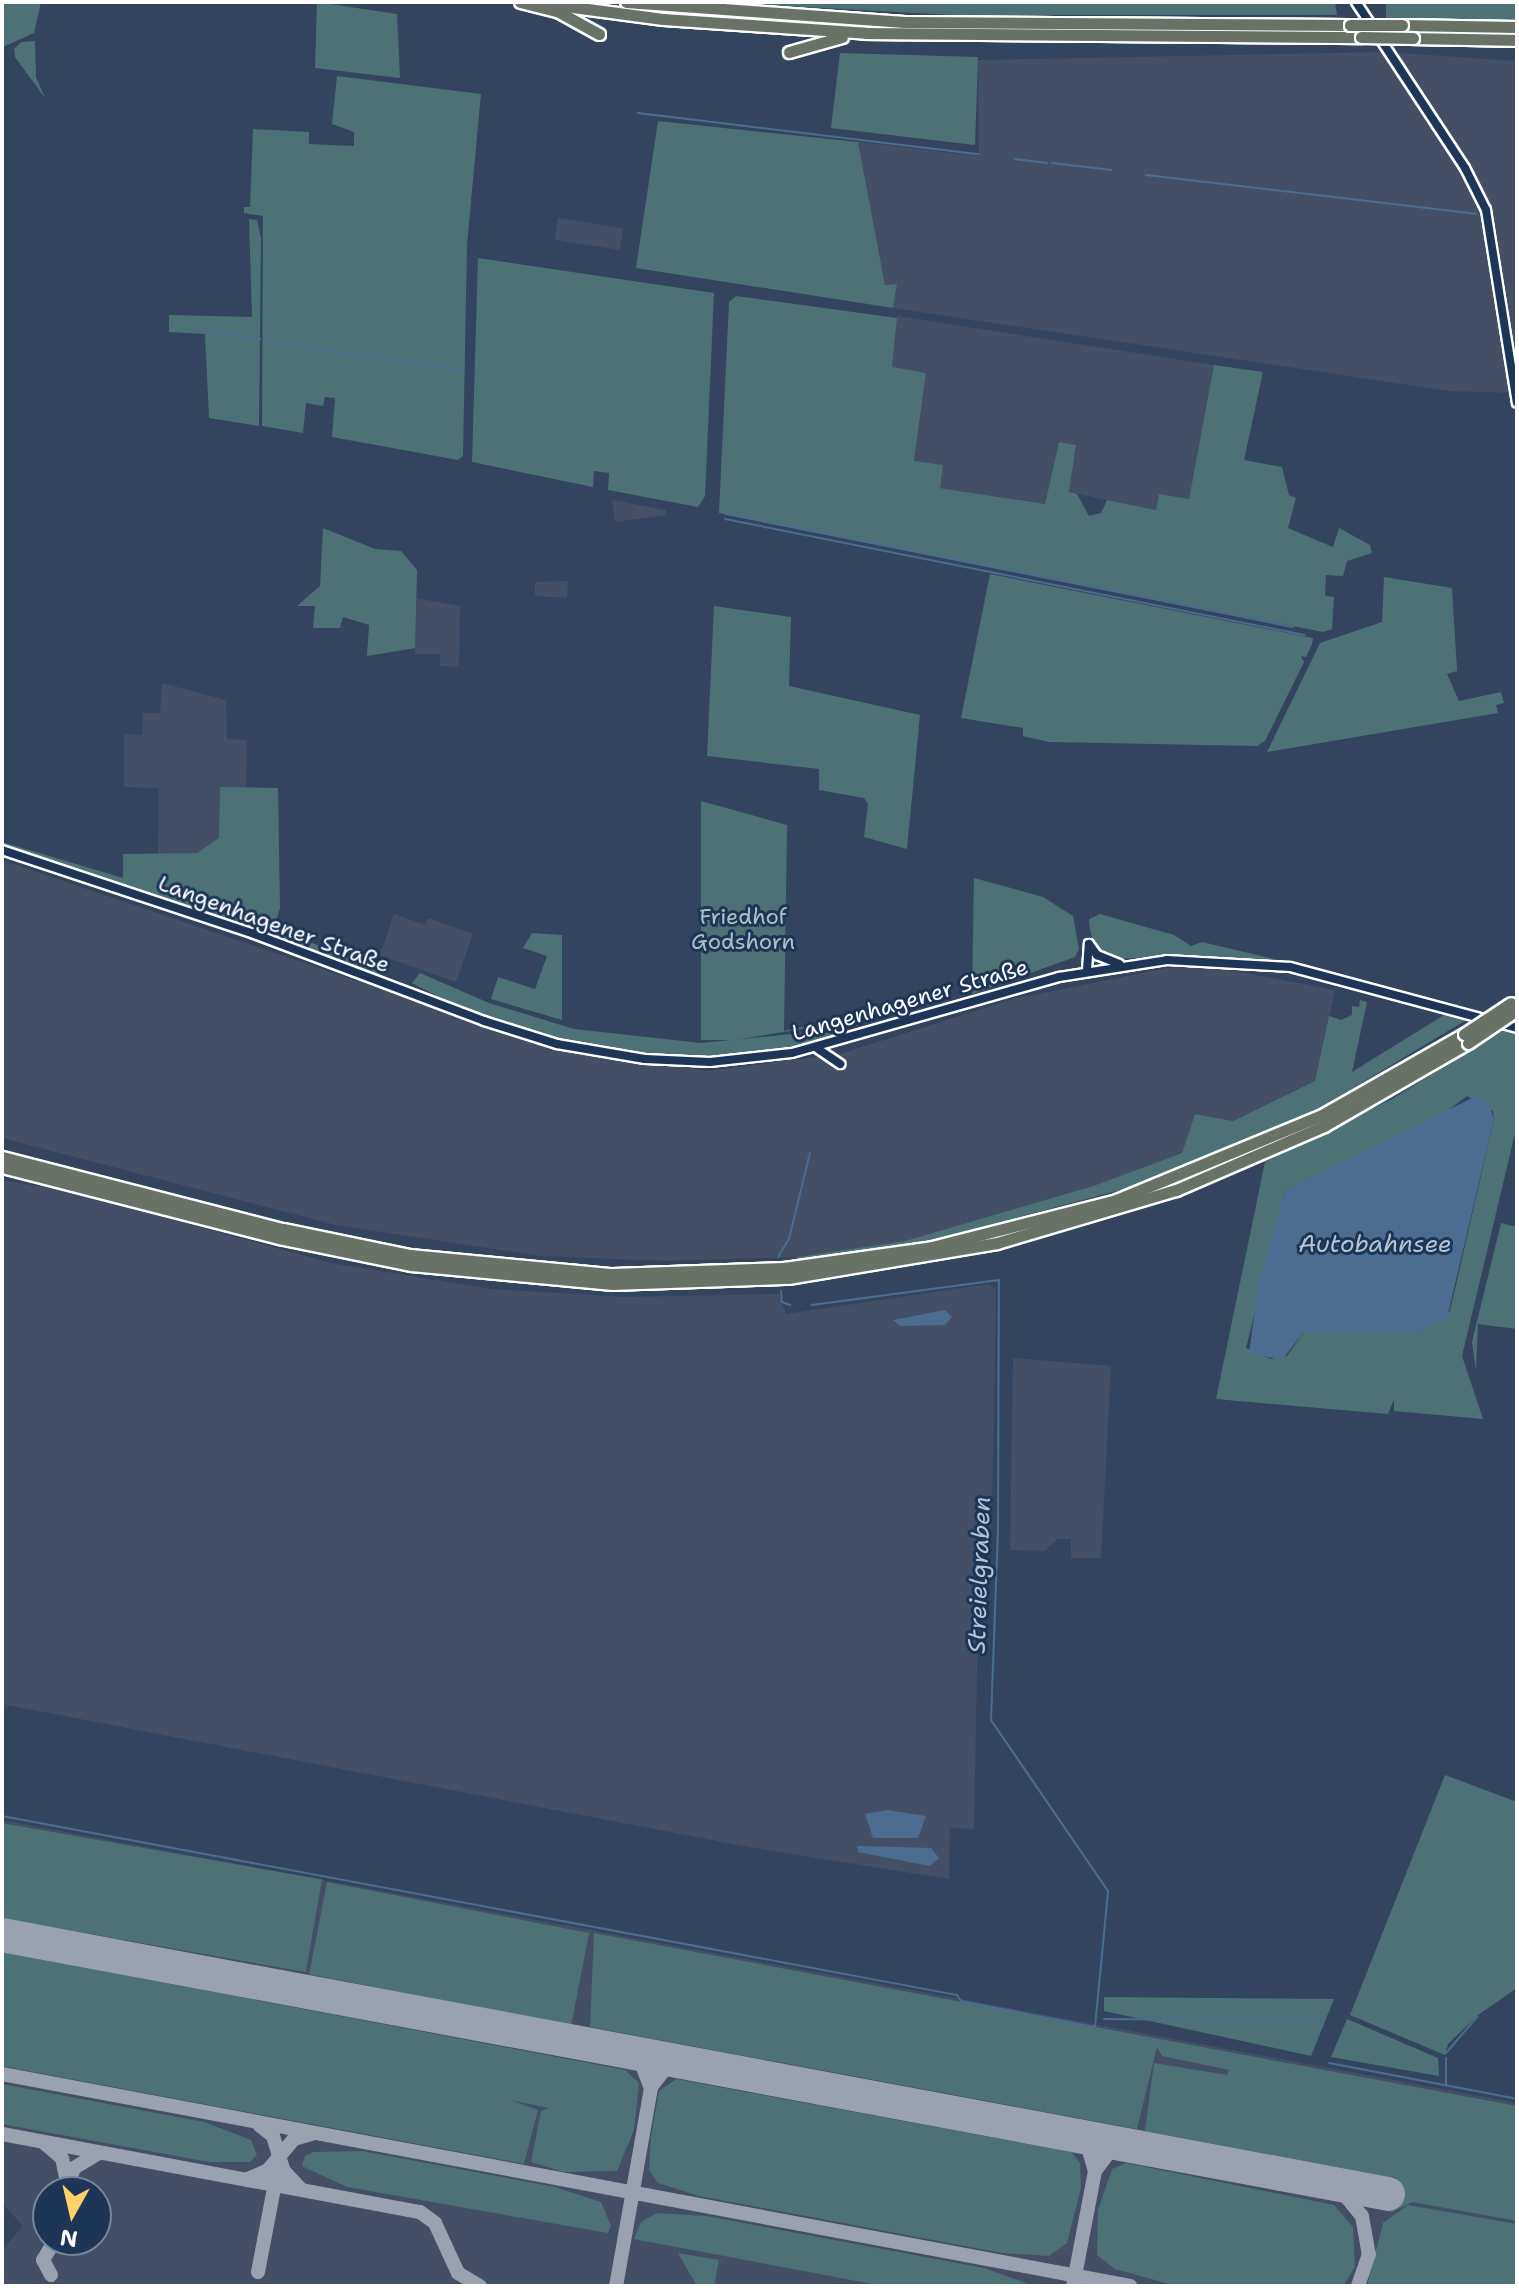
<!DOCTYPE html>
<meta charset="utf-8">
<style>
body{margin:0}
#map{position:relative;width:1519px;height:2288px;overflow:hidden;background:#34445f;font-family:"Shantell Sans",sans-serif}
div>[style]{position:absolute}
.built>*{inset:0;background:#444e65;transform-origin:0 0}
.green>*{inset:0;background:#4c7275;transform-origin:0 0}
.water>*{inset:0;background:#4a6d91}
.stream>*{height:2px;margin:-1px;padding:0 1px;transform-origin:1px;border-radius:1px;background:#4a6d91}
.taxiway>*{height:14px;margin:-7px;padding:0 7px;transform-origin:7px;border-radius:7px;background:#9aa2af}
.runway>*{height:34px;margin:-17px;padding:0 17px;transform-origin:17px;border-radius:17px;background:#9aa2af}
.roads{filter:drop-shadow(2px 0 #fff) drop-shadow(-2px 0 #fff) drop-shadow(0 2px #fff) drop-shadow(0 -2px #fff)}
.secondary>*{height:8px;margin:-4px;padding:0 4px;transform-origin:4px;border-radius:4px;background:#1d3557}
.highway>*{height:11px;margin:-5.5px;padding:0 5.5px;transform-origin:5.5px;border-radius:5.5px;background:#697266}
.bridges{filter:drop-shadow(2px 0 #fff) drop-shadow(-2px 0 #fff) drop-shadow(0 2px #fff) drop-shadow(0 -2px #fff)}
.highway-bridge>*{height:11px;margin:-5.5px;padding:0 5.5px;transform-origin:5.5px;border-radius:5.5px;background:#697266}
span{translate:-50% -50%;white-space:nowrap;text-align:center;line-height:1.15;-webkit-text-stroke:6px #1d3557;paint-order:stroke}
.park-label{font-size:22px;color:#aec0c1}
.street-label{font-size:22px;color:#fff}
.water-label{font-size:24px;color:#b7c5d3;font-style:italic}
.frame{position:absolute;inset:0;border:4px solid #fff;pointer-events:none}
.north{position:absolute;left:32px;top:2176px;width:80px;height:80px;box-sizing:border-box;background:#1d3557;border:2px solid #77869a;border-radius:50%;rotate:188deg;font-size:22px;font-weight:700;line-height:32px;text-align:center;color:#fff}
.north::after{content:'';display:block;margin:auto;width:28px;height:36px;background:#ffd166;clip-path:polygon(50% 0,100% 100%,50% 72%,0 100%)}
</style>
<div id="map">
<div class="built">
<i style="clip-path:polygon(1384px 52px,1517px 61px,1517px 393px,1449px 391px,893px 308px,897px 285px,885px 285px,858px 142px,979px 156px,978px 60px)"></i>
<i style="left:558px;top:218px;width:66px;height:22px;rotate:9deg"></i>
<i style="clip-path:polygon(897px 316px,1214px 365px,1189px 499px,1156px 510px,1069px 492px,1076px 445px,1059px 442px,1045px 504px,940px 488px,914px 461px,926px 373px,892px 368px)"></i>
<i style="clip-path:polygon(612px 500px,666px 510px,667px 515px,615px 522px)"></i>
<i style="clip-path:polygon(568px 581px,567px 598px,535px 596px,535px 582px)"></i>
<i style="clip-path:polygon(415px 598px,460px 606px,459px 667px,440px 666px,440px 654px,415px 654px)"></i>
<i style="clip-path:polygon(162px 683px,226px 700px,227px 739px,247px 740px,246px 788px,220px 787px,220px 838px,197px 853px,158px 854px,159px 788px,124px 787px,124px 734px,142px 735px,143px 713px,160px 713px)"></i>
<i style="clip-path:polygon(2px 860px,557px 1049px,709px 1071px,840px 1054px,1013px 999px,1167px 968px,1218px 968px,1335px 990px,1315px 1081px,1233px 1121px,1195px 1114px,1182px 1153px,1093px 1186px,905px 1241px,797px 1257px,666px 1261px,540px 1256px,336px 1225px,2px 1138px)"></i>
<i style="clip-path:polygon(394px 914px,425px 925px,428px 918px,473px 934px,456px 982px,380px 955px)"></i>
<i style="clip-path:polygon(2px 1180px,67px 1191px,331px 1263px,491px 1289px,625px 1297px,779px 1294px,786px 1314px,989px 1284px,996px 1290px,991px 1550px,983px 1554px,979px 1569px,974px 1829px,950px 1828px,949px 1879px,754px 1848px,2px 1704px)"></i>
<i style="clip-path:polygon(1013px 1358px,1111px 1366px,1101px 1558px,1071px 1558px,1071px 1539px,1057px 1539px,1045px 1551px,1010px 1550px)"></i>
<i style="clip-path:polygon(evenodd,2px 1820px,1517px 2103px,1517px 2286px,2px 2286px,2px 2250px,23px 2226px,2px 2203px,2px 1820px,48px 2192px,96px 2192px,96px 2240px,48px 2240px,48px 2192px)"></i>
</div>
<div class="green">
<i style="clip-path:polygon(2px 2px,41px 2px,34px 33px,3px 47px)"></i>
<i style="clip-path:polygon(317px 2px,397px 14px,400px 78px,315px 68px)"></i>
<i style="clip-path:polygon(712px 2px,1335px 2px,1337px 15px,953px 15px)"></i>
<i style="left:1386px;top:2px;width:131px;height:18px"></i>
<i style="clip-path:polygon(35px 41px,36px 77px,45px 98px,15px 57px,14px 49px,21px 42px)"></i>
<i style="clip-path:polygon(840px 53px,978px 57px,975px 145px,831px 128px)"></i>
<i style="clip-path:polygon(337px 76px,481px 94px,467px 244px,463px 456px,458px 460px,332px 437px,335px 398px,325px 397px,323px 406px,306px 403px,303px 433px,262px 426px,263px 216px,244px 213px,244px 207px,250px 207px,253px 129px,309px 132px,309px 144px,354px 146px,354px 132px,332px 124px)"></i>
<i style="clip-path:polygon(658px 121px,858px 142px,885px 285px,897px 284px,893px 308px,636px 268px)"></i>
<i style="clip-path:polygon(249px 219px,257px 220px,261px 238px,259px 426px,209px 418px,205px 334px,169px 332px,169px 315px,252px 317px)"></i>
<i style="clip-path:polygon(478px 258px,714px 293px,705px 496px,698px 507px,608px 490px,609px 473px,594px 471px,593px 487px,472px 462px)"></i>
<i style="clip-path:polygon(736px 296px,897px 318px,892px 367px,926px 373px,914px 461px,943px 465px,940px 488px,1045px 504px,1059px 442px,1076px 445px,1069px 492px,1077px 494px,1089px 516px,1101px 513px,1107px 500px,1156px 510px,1159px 494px,1189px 499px,1214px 365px,1263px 372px,1244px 460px,1282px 467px,1289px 495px,1296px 498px,1288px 528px,1333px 547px,1339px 528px,1370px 545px,1372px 553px,1347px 561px,1343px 576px,1326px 575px,1325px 596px,1334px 597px,1332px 629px,1323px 632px,719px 513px,729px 302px)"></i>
<i style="clip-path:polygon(323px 528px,375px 549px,401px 551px,417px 570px,415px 648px,367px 656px,369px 625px,343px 617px,340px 628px,313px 628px,315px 606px,297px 606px,320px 586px)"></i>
<i style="clip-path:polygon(990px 574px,1313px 638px,1312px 644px,1306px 657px,1301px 656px,1304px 662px,1265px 741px,1257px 746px,1049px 742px,1023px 736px,1023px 728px,961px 718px)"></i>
<i style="clip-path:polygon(1384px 577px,1452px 588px,1457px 671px,1447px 674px,1459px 701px,1501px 692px,1504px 703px,1496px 705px,1498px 713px,1267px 752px,1320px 643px,1382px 622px)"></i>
<i style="clip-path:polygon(714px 606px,791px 617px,789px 686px,920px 715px,907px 849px,864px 837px,868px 804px,864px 798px,819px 790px,819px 769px,707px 756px)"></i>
<i style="clip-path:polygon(220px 787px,278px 788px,280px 908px,274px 928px,388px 973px,377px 974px,2px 846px,2px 842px,123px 878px,123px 854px,197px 853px,219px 838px)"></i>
<i style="clip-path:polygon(701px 801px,787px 825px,784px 1031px,848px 1017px,849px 1021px,735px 1040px,701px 1040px)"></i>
<i style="clip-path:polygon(974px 878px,1043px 897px,1073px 916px,1079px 949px,1075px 957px,972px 994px)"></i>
<i style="clip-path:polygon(1100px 914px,1174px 935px,1191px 946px,1202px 942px,1313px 968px,1197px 955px,1113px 959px,1097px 951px,1090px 931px,1089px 919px)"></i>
<i style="clip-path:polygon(532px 933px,562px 935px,562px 1020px,491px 999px,498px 977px,535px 989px,547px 956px,523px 948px)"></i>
<i style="clip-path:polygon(420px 973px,489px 1003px,574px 1029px,701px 1043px,821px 1031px,844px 1036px,816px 1046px,710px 1060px,645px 1057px,559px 1042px,464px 1010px,412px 983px)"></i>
<i style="clip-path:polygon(1360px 1000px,1367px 1002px,1352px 1072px,1444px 1015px,1468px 1019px,1303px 1118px,1124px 1189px,925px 1242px,796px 1261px,797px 1257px,905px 1241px,1093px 1186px,1182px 1153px,1195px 1114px,1233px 1121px,1315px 1081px,1329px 1016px,1341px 1020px,1352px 1015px,1352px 1006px,1359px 1007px)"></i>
<i style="clip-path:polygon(evenodd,1504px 1030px,1517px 1033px,1517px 1125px,1462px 1356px,1483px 1419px,1394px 1411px,1394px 1399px,1388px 1414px,1216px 1399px,1265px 1162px,1392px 1099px,1504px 1030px,1467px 1096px,1493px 1111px,1494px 1119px,1450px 1311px,1417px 1332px,1304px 1332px,1287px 1356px,1271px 1359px,1246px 1348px,1285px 1191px,1439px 1117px,1467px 1096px)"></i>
<i style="clip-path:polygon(1501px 1223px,1517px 1227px,1517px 1329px,1478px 1324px,1476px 1370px,1472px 1342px)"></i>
<i style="clip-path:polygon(1445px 1775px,1517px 1802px,1517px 1988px,1478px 2015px,1448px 2044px,1445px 2055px,1350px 2015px)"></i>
<i style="left:2px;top:1823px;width:325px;height:94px;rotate:10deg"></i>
<i style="left:327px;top:1882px;width:267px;height:94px;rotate:11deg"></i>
<i style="clip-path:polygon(594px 1933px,1517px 2106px,1517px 2221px,1412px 2202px,1390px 2213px,1400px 2185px,1396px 2178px,1145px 2131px,1154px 2063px,1227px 2075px,1229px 2070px,1162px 2056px,1157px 2047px,1137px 2129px,590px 2027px)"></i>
<i style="clip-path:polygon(2px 1952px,625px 2070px,639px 2083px,634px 2130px,617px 2171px,564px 2172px,531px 2162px,541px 2111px,549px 2108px,510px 2100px,538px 2110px,524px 2164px,2px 2066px)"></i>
<i style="clip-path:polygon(1104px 1997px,1334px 1999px,1311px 2056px,1104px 2011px)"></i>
<i style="clip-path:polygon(1347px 2019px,1438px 2058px,1439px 2076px,1331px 2057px)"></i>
<i style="clip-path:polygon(676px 2079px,1071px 2152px,1080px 2163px,1081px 2188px,1067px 2243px,1049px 2256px,1002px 2253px,699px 2196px,658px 2183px,649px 2170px,651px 2136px,659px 2091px)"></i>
<i style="clip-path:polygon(2px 2084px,204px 2122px,251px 2140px,257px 2155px,250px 2162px,209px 2162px,2px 2124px)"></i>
<i style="clip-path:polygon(362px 2151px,555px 2187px,601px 2202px,611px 2226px,608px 2233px,347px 2187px,302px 2166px,305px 2156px,313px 2152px)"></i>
<i style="clip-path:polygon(1126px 2163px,1334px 2205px,1353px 2227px,1355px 2267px,1343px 2286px,1176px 2286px,1115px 2269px,1097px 2255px,1098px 2210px,1112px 2169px)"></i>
<i style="clip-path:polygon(1408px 2205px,1517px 2224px,1517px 2286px,1367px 2286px,1383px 2223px)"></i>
<i style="clip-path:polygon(657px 2213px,706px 2216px,984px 2268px,1034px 2286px,883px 2286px,634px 2239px,641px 2222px)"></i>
<i style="clip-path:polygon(678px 2253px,719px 2260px,714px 2286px,697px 2286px)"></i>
</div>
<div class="water">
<i style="clip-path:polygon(1478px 1095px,1489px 1104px,1494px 1119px,1447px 1318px,1417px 1332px,1304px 1332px,1282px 1360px,1249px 1353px,1259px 1282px,1285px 1191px)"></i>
<i style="clip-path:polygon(945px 1310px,952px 1317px,945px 1325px,900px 1326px,893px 1320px)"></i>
<i style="clip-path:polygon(888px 1810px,926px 1816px,918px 1838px,873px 1838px,865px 1814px)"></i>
<i style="clip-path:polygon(857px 1846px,931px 1848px,939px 1858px,930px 1866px,858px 1852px)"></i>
</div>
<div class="stream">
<i style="left:638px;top:113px;width:343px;rotate:6.9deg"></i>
<i style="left:1015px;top:159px;width:32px;rotate:7deg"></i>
<i style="left:1052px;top:163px;width:60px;rotate:6.7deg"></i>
<i style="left:1146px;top:175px;width:332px;rotate:6.7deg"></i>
<i style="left:199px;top:329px;width:62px;rotate:9.3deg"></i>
<i style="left:265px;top:340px;width:114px;rotate:9.1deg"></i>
<i style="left:381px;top:358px;width:84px;rotate:8.9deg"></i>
<i style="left:726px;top:514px;width:578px;rotate:11.27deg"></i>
<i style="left:725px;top:519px;width:591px;rotate:11.31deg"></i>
<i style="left:778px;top:1257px;width:21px;rotate:-59deg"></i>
<i style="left:789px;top:1239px;width:89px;rotate:-76.3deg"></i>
<i style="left:781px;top:1291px;width:11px;rotate:85deg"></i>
<i style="left:782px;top:1302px;width:9px;rotate:21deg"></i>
<i style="left:2px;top:1816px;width:972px;rotate:10.62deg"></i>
<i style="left:957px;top:1995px;width:7px;rotate:56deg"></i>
<i style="left:961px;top:2001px;width:136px;rotate:11deg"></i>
<i style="left:1095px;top:2027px;width:137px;rotate:-84.5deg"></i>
<i style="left:1108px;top:1891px;width:207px;rotate:-124.4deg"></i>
<i style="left:991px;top:1720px;width:187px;rotate:-87.9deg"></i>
<i style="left:998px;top:1533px;width:253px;rotate:-89.8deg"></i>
<i style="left:999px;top:1280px;width:189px;rotate:172.4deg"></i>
<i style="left:1104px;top:2019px;width:220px;rotate:0.5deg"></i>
<i style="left:1446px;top:2053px;width:48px;rotate:-49.3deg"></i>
<i style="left:1446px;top:2058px;width:26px;rotate:90deg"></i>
<i style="left:1329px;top:2063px;width:191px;rotate:10.8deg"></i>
</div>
<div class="taxiway">
<i style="left:616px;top:2050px;width:26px;rotate:23deg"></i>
<i style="left:640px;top:2060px;width:30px;rotate:69deg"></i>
<i style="left:651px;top:2088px;width:201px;rotate:100deg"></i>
<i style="left:2px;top:2074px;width:1148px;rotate:10.64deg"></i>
<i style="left:651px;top:2087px;width:24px;rotate:-52deg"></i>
<i style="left:666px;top:2068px;width:26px;rotate:-9deg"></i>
<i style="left:259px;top:2125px;width:18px;rotate:38deg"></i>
<i style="left:273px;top:2136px;width:37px;rotate:73deg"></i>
<i style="left:284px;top:2171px;width:23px;rotate:47deg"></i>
<i style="left:2px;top:2134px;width:425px;rotate:10.6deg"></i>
<i style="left:420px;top:2212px;width:19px;rotate:36deg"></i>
<i style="left:435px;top:2223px;width:55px;rotate:65.3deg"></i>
<i style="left:458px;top:2273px;width:26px;rotate:31deg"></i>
<i style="left:1068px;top:2134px;width:24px;rotate:33deg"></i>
<i style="left:1088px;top:2147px;width:25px;rotate:74deg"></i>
<i style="left:1095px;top:2171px;width:117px;rotate:100.8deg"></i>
<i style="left:44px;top:2143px;width:23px;rotate:40deg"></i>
<i style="left:62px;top:2158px;width:24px;rotate:78deg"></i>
<i style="left:1095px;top:2171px;width:25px;rotate:-53deg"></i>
<i style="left:1110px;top:2151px;width:28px;rotate:-8deg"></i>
<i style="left:248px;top:2179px;width:22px;rotate:-24deg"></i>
<i style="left:268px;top:2170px;width:40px;rotate:-50deg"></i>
<i style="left:294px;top:2139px;width:19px;rotate:-16deg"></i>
<i style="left:1310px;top:2179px;width:37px;rotate:24deg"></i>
<i style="left:1344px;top:2194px;width:28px;rotate:51deg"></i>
<i style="left:1362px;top:2216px;width:39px;rotate:80deg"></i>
<i style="left:1369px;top:2254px;width:34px;rotate:109deg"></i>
<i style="left:65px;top:2192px;width:26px;rotate:-69deg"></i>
<i style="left:74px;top:2168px;width:29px;rotate:-31deg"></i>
<i style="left:258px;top:2272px;width:117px;rotate:-79.2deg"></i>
<i style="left:51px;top:2275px;width:17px;rotate:-118deg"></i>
<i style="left:43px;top:2260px;width:23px;rotate:-59deg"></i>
</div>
<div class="runway">
<i style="left:2px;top:1935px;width:1410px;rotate:10.58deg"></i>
</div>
<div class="roads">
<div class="secondary">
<i style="left:1356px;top:2px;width:199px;rotate:56.7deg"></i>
<i style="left:1465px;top:168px;width:47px;rotate:63.4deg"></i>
<i style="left:1486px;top:210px;width:195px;rotate:80.9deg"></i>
<i style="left:2px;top:850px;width:266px;rotate:18.4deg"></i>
<i style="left:254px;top:934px;width:246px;rotate:20.7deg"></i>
<i style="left:484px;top:1021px;width:77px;rotate:17.5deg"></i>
<i style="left:557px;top:1044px;width:89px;rotate:9.7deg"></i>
<i style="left:645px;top:1059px;width:65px;rotate:2.6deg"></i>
<i style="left:710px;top:1062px;width:82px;rotate:-6.3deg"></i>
<i style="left:792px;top:1053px;width:278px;rotate:-15.9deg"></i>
<i style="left:1059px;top:977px;width:109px;rotate:-8.9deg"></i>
<i style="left:1167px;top:960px;width:123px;rotate:3.3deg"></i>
<i style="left:1290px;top:967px;width:235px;rotate:15deg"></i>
<i style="left:1089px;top:944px;width:14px;rotate:54deg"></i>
<i style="left:1097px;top:955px;width:24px;rotate:22deg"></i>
<i style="left:1087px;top:970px;width:26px;rotate:-86deg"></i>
<i style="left:818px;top:1049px;width:27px;rotate:34deg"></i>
</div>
<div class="highway">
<i style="left:520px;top:2px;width:38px;rotate:14deg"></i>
<i style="left:557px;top:11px;width:48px;rotate:28.7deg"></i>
<i style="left:535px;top:2px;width:129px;rotate:7.6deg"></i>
<i style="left:663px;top:19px;width:203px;rotate:3.9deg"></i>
<i style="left:866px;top:33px;width:495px;rotate:0.5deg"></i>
<i style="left:626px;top:2px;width:279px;rotate:4.1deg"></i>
<i style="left:904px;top:22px;width:446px;rotate:0.4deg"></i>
<i style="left:1402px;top:25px;width:115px;rotate:1deg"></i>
<i style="left:1413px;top:38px;width:104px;rotate:1.1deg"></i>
<i style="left:789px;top:52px;width:55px;rotate:-15.8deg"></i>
<i style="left:2px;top:1157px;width:290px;rotate:14.4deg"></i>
<i style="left:283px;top:1229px;width:130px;rotate:11.6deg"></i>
<i style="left:410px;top:1255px;width:203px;rotate:5.4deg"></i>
<i style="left:612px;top:1274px;width:171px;rotate:-2deg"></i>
<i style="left:783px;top:1268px;width:150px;rotate:-8deg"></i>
<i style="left:932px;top:1247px;width:190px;rotate:-14.3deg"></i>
<i style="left:1116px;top:1200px;width:221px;rotate:-22.4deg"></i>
<i style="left:1320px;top:1116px;width:166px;rotate:-29.7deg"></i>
<i style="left:2px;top:1167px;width:286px;rotate:14.4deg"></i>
<i style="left:279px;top:1238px;width:135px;rotate:11.6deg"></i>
<i style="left:411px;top:1265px;width:202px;rotate:5.4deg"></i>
<i style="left:612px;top:1284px;width:176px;rotate:-2deg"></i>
<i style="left:788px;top:1278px;width:212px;rotate:-9.5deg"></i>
<i style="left:997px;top:1243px;width:187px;rotate:-16.5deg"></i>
<i style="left:1176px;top:1190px;width:161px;rotate:-23.4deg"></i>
<i style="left:1324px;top:1126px;width:166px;rotate:-30deg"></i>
</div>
</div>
<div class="bridges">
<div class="highway-bridge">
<i style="left:1350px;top:25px;width:52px"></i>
<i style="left:1361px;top:37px;width:52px;rotate:1.1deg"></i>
<i style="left:1464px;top:1034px;width:56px;rotate:-33.4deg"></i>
<i style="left:1468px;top:1043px;width:59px;rotate:-34deg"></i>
</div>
</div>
<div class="park-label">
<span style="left:743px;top:929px">Friedhof<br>Godshorn</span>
</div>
<div class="street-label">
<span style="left:274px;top:924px;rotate:20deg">Langenhagener Straße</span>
<span style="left:910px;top:1000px;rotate:-16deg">Langenhagener Straße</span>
</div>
<div class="water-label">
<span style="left:1375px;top:1245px">Autobahnsee</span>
<span style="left:980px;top:1575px;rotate:-88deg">Streielgraben</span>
</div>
<div class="frame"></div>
<div class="north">N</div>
</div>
